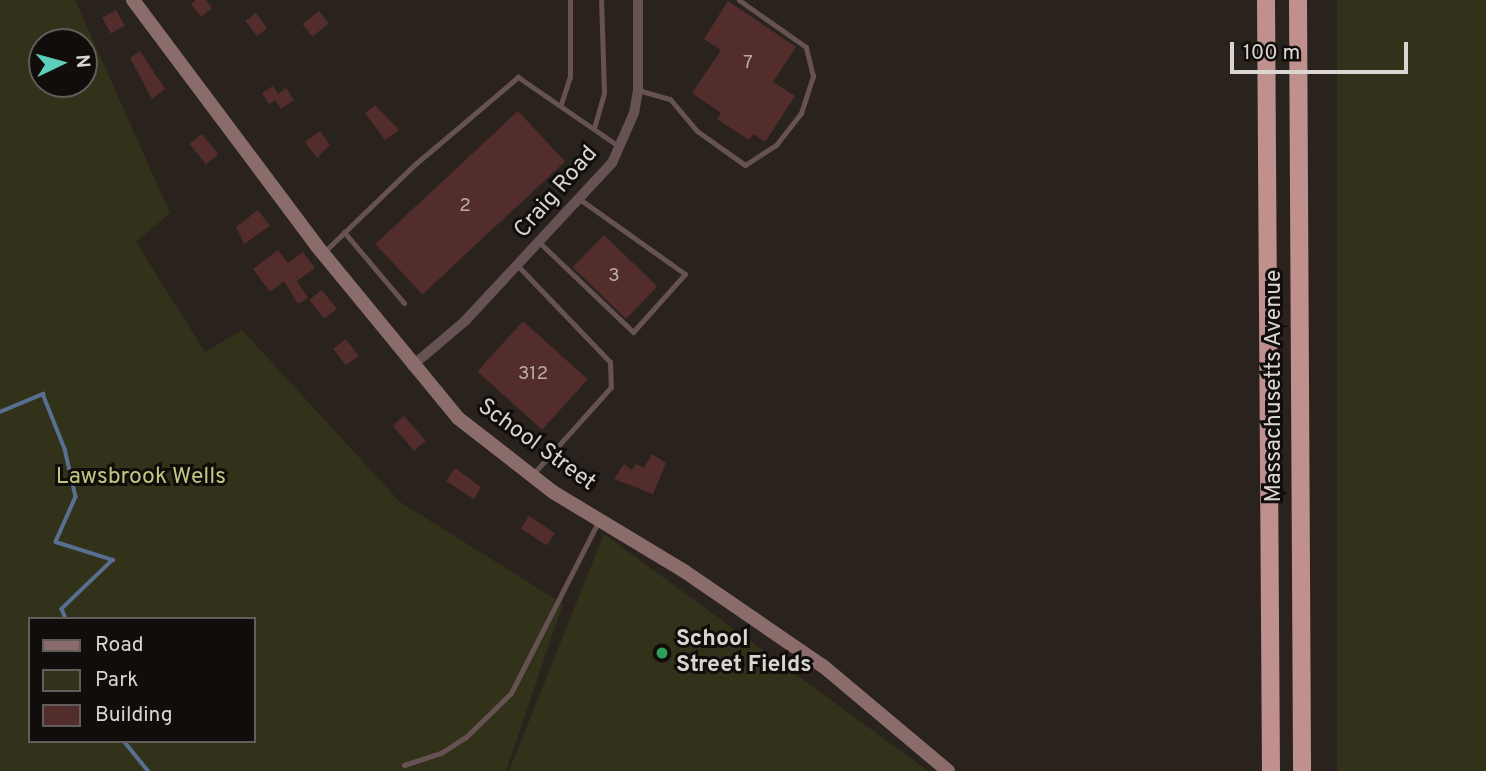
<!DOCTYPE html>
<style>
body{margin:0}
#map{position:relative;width:1486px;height:771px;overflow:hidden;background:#2a231d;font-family:Overpass,sans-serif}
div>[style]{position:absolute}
.green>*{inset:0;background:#313219;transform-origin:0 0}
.stream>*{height:3.5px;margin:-1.75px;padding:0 1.75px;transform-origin:1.75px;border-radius:1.75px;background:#586f90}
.building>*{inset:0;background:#532c2c;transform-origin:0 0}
.lane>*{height:5px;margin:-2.5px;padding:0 2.5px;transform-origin:2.5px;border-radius:2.5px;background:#665252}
.street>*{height:10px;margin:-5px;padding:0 5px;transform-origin:5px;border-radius:5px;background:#665252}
.secondary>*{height:14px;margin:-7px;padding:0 7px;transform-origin:7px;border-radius:7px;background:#8a6c6b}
.highway>*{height:18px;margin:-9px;padding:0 9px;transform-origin:9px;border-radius:9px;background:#c0908f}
.dots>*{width:19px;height:19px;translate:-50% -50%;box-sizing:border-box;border:4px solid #100d0b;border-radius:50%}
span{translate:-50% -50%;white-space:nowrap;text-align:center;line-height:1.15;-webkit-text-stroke:6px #100d0b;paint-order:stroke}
.number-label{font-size:19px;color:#b8aba8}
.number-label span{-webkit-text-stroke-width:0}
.street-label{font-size:23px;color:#d9d5d1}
.park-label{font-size:23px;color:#c1c582}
.poi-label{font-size:23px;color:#d9d5d1;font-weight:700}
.left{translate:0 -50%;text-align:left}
.legend{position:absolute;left:28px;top:617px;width:228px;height:126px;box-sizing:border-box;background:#100d0b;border:2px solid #605d5a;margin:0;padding:9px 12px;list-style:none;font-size:21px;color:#d9d5d1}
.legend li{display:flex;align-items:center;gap:14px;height:35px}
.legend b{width:35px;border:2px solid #605d5a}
.north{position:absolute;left:28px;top:28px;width:70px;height:70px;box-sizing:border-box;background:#100d0b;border:2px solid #605d5a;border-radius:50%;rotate:85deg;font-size:19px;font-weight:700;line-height:28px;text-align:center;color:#d9d5d1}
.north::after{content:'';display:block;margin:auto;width:24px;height:32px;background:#5dceb9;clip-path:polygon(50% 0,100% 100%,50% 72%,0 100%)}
.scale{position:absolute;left:1230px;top:42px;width:178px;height:32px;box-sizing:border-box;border:4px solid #d9d5d1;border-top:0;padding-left:9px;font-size:21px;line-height:24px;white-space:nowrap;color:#d9d5d1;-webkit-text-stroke:5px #100d0b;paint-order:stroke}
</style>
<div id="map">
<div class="green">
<i style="clip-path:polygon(evenodd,0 0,75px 0,170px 213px,136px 242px,205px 352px,242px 330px,400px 502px,563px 604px,506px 771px,0 771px,0 0,42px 42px,84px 42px,84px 84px,42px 84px,42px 42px,0 0,30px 619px,254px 619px,254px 741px,30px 741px,30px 619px)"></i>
<i style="left:1337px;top:0;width:149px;height:771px"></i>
<i style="clip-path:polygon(604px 534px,928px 771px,509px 771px)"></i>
</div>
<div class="stream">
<i style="left:0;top:412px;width:47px;rotate:-22.7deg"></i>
<i style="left:43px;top:394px;width:59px;rotate:68.2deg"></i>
<i style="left:65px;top:449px;width:49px;rotate:77.1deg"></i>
<i style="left:76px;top:497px;width:49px;rotate:114deg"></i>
<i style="left:56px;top:542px;width:60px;rotate:17.5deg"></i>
<i style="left:113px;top:560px;width:71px;rotate:136.1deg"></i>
<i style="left:62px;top:609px;width:11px;rotate:68deg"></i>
<i style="left:124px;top:741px;width:38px;rotate:51deg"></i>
</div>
<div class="building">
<i style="clip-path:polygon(196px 0,206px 0,212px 8px,201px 17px,191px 4px)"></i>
<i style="clip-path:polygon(728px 1px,796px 47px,773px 82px,795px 96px,765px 142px,753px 134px,749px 140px,717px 119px,721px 113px,692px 93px,721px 50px,704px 39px)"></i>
<i style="left:116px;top:10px;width:18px;height:16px;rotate:61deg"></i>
<i style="left:319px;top:11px;width:16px;height:21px;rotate:52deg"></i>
<i style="left:256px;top:13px;width:19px;height:13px;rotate:54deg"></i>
<i style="clip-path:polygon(140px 51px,165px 89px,152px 99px,130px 58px)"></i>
<i style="clip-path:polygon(273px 86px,278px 94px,286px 88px,294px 100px,281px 109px,275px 100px,269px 104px,262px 93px)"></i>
<i style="clip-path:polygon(375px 105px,399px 130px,385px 140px,365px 113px)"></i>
<i style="left:518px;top:111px;width:69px;height:195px;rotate:47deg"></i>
<i style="clip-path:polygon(320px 131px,330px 145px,317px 158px,305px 142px)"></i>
<i style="left:202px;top:134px;width:26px;height:16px;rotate:51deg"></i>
<i style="clip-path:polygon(258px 210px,270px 226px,244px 244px,236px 227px)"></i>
<i style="left:604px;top:235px;width:74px;height:45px;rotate:44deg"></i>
<i style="clip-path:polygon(278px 250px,288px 263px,303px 252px,315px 268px,297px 281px,308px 298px,298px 304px,284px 281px,270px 292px,253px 269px)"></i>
<i style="left:322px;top:290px;width:24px;height:16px;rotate:52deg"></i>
<i style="left:523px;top:321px;width:87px;height:68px;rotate:42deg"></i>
<i style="left:346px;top:339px;width:21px;height:16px;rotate:53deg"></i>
<i style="left:404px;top:416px;width:33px;height:15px;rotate:49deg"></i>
<i style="clip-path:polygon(652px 454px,666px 463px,653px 494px,614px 479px,624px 464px,632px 470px,636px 464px,644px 468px)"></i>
<i style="clip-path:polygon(455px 468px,481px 487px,474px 499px,446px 481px)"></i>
<i style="left:529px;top:516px;width:31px;height:15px;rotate:33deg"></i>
</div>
<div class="lane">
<i style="left:638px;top:90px;width:33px;rotate:16deg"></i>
<i style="left:670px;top:99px;width:42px;rotate:49.8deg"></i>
<i style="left:697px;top:131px;width:59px;rotate:35.3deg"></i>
<i style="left:745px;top:165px;width:37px;rotate:-33deg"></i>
<i style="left:776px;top:145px;width:41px;rotate:-52deg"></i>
<i style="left:801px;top:113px;width:39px;rotate:-72deg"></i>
<i style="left:813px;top:76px;width:30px;rotate:-104deg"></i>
<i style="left:806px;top:47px;width:82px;rotate:-145deg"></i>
<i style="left:561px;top:104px;width:28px;rotate:-72deg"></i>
<i style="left:570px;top:77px;width:77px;rotate:-90deg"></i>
<i style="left:594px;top:128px;width:36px;rotate:-74deg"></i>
<i style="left:604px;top:93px;width:93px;rotate:-91.8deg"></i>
<i style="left:344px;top:232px;width:93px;rotate:49.8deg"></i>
<i style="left:540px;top:243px;width:129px;rotate:43.7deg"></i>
<i style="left:633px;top:332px;width:78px;rotate:-48.1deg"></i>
<i style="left:685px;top:274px;width:128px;rotate:-144.6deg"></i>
<i style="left:324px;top:252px;width:124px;rotate:-44deg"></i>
<i style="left:413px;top:166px;width:138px;rotate:-40.3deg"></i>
<i style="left:518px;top:77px;width:124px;rotate:34.5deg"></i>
<i style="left:518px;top:266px;width:133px;rotate:46.2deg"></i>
<i style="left:610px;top:362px;width:25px;rotate:88deg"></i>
<i style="left:611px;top:387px;width:118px;rotate:131.9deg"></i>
<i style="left:404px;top:765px;width:39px;rotate:-18deg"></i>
<i style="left:441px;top:753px;width:30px;rotate:-33deg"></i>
<i style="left:466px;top:737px;width:63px;rotate:-44.4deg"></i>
<i style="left:511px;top:693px;width:192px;rotate:-63deg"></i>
</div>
<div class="street">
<i style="left:412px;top:366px;width:70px;rotate:-40.3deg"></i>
<i style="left:465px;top:321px;width:216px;rotate:-47.1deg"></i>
<i style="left:612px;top:163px;width:55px;rotate:-66.3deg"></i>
<i style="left:634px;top:113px;width:23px;rotate:-80deg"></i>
<i style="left:638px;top:90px;width:90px;rotate:-90deg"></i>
</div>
<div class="secondary">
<i style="left:133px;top:0;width:306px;rotate:53.2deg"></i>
<i style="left:316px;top:245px;width:224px;rotate:50.6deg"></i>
<i style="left:458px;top:418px;width:120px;rotate:37.9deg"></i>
<i style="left:553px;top:492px;width:153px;rotate:31.1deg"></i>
<i style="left:684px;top:571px;width:168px;rotate:34.4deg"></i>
<i style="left:823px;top:666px;width:163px;rotate:40deg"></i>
</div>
<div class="highway">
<i style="left:1266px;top:0;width:771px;rotate:89.63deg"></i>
<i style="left:1298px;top:0;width:771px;rotate:89.7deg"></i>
</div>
<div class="dots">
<i style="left:662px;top:653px;background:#2e9e5b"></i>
</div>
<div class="number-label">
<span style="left:748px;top:64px">7</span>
<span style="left:465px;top:207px">2</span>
<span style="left:614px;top:277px">3</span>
<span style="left:533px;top:375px">312</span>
</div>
<div class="street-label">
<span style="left:557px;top:193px;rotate:-49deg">Craig Road</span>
<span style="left:1275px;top:386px;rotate:-90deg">Massachusetts Avenue</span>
<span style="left:536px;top:446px;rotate:36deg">School Street</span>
</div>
<div class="park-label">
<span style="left:141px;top:478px">Lawsbrook Wells</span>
</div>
<div class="poi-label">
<span class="left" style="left:676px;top:653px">School<br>Street Fields</span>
</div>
<ul class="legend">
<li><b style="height:9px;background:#8a6c6b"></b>Road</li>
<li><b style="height:19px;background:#313219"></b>Park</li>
<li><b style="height:19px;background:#532c2c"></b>Building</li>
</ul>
<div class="north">N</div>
<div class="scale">100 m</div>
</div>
